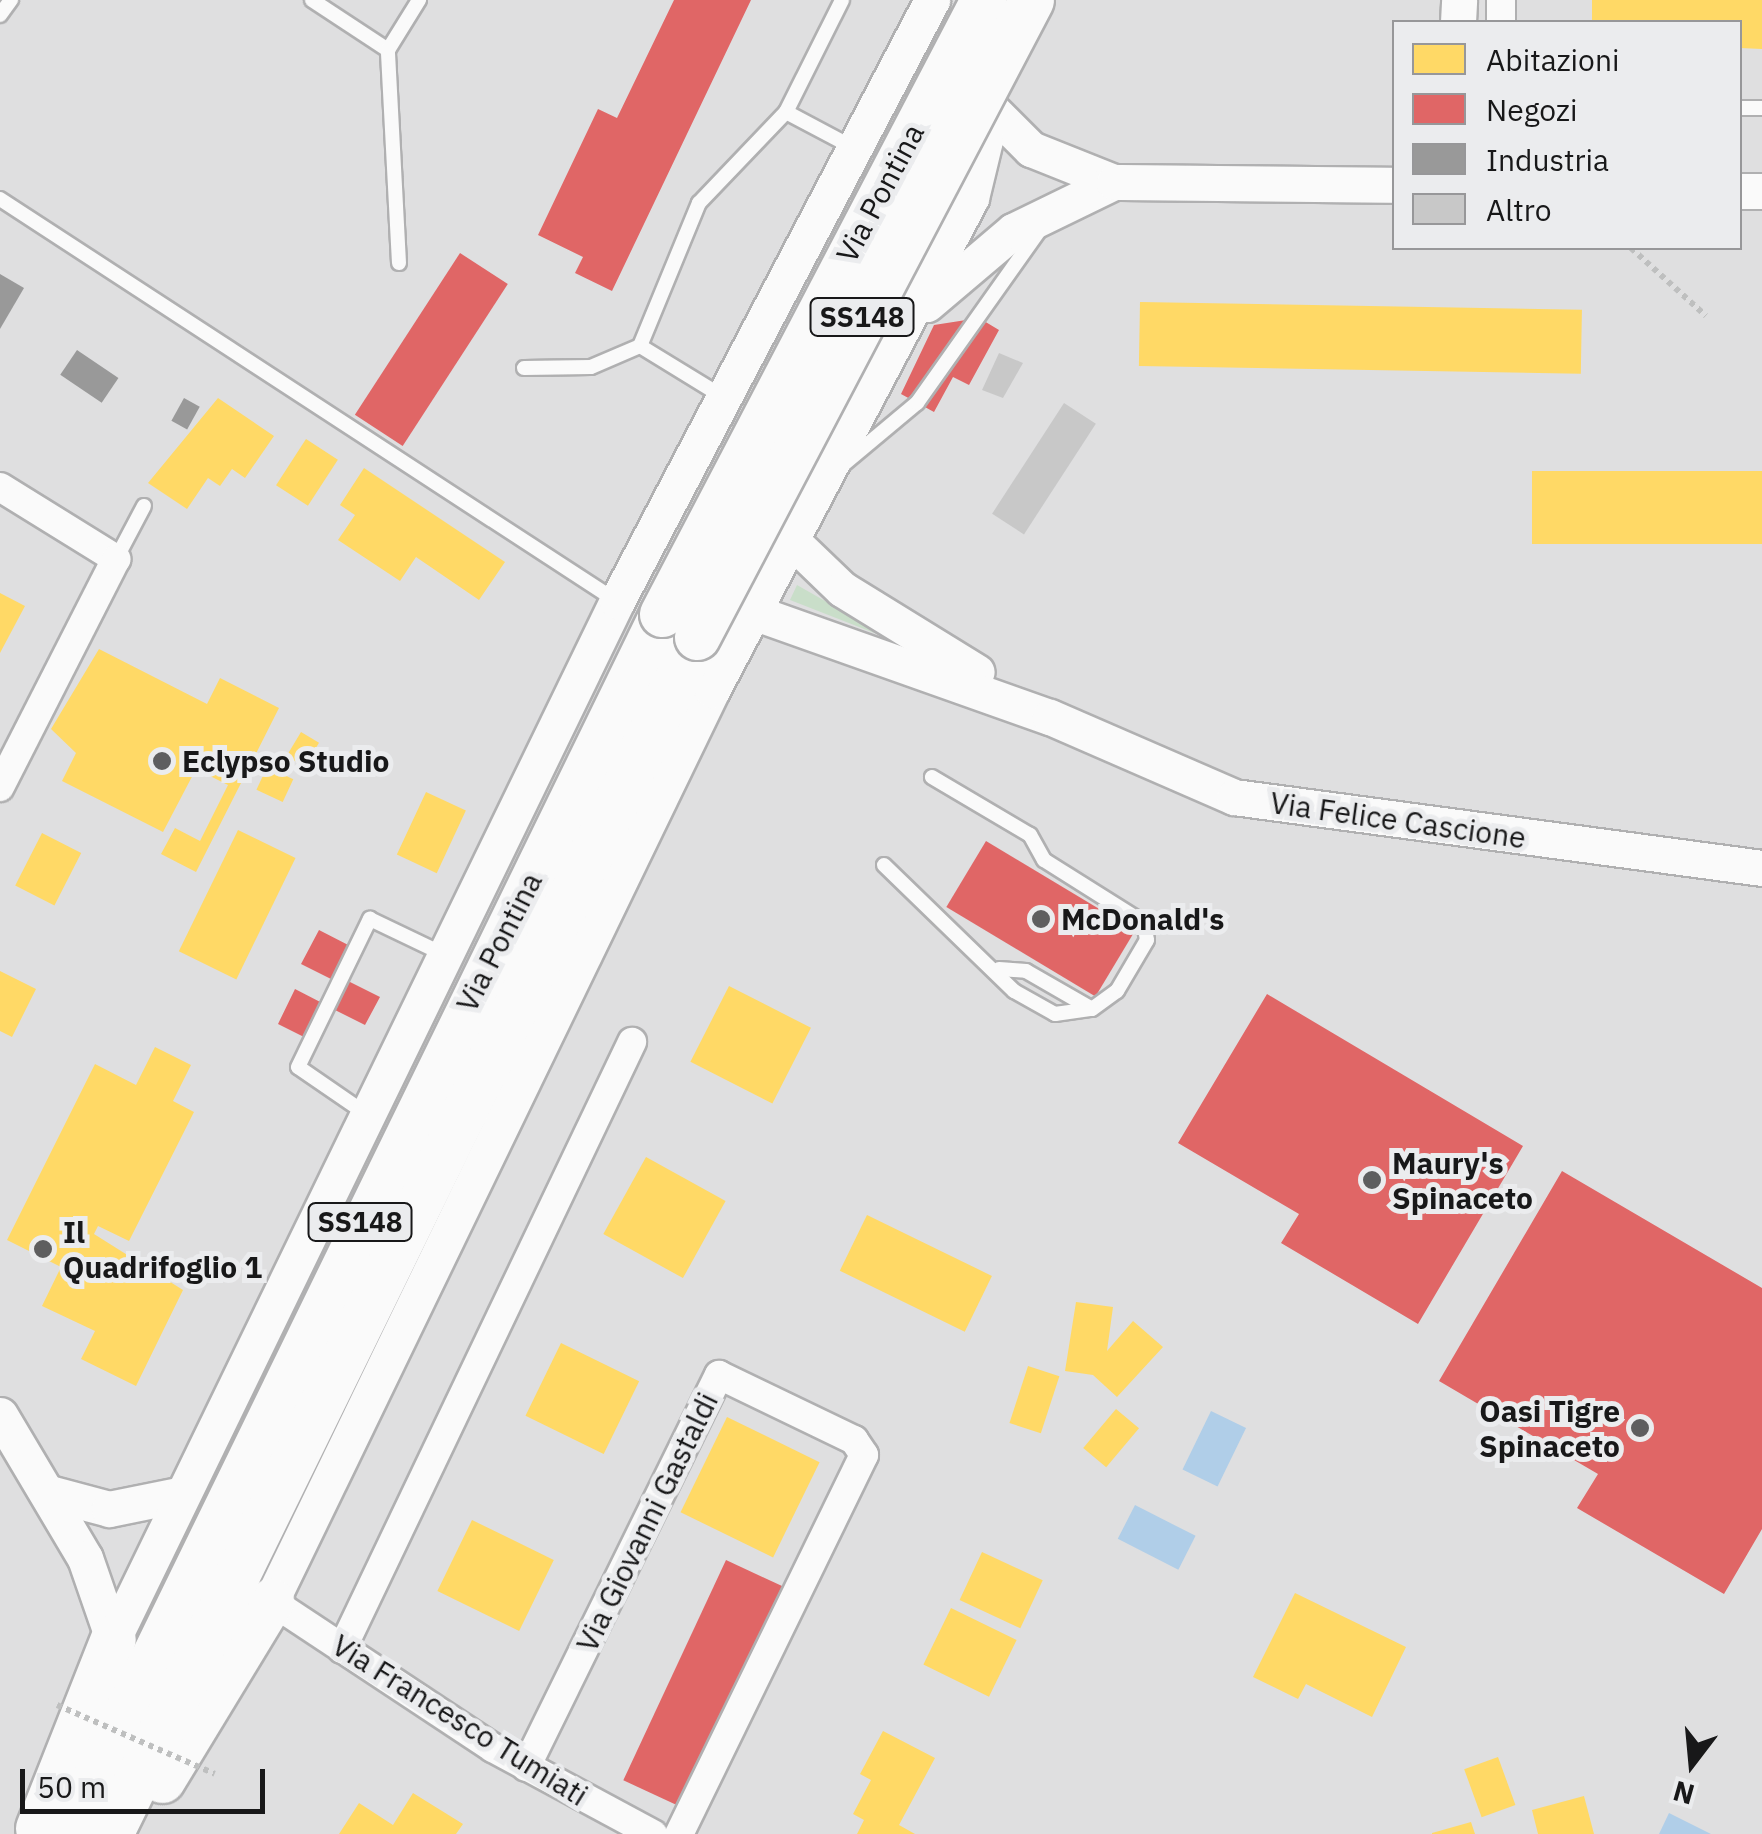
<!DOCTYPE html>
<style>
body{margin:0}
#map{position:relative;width:1762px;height:1834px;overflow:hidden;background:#dfdfe0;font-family:"IBM Plex Sans",sans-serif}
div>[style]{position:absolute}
.green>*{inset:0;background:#c9dec9}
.water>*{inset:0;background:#b0cee8;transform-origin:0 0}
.homes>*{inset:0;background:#ffd966;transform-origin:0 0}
.shops>*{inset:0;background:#e06666;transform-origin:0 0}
.industry>*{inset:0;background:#999;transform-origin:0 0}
.building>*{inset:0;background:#c8c8c8;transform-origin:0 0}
.path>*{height:6px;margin-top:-3px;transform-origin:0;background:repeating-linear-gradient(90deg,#bebfbf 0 5px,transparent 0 10px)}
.roads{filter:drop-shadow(2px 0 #b0b0b1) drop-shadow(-2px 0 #b0b0b1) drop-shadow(0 2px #b0b0b1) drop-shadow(0 -2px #b0b0b1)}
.service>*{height:14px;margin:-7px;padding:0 7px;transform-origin:7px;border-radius:7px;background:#fafafa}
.minor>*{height:28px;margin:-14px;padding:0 14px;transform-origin:14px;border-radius:14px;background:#fafafa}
.tertiary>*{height:35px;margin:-17.5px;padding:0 17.5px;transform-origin:17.5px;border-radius:17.5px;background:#fafafa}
.trunk>*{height:45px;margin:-22.5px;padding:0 22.5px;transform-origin:22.5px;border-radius:22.5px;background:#fafafa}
.path-bridge>*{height:6px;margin-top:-3px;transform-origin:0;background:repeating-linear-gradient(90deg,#bebfbf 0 5px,transparent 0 10px)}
.bridges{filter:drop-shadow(2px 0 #b0b0b1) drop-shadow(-2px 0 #b0b0b1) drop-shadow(0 2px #b0b0b1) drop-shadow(0 -2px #b0b0b1)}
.trunk-bridge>*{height:45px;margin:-22.5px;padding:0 22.5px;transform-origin:22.5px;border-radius:22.5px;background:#fafafa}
.dots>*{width:28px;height:28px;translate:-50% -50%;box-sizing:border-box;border:5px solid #ebecee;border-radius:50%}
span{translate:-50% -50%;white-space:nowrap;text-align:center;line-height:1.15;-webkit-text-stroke:10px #ebecee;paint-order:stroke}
.shield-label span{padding:2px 8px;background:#ebecee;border:2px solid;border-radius:8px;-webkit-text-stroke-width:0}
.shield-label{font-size:28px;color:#181819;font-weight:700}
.street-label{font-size:30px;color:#181819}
.poi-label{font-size:30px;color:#181819;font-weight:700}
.left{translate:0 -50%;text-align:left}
.right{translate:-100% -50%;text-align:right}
.legend{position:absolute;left:1392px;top:20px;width:350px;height:230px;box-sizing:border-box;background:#ebecee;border:2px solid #979799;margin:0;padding:12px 18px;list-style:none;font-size:30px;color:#181819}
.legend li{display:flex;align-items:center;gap:20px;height:50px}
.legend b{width:50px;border:2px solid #979799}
.north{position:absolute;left:1642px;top:1714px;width:100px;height:100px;-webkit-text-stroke:8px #ebecee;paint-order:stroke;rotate:196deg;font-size:28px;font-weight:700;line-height:40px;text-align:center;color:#181819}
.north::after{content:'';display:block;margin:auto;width:35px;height:45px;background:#181819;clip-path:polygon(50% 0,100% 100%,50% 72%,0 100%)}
.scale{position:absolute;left:20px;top:1769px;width:245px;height:45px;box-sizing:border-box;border:5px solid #181819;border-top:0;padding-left:12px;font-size:30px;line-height:35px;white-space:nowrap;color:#181819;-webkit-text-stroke:8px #ebecee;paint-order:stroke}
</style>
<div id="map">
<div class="green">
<i style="clip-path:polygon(797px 585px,876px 630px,877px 634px,790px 600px)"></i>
</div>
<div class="water">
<i style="left:1211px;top:1411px;width:39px;height:65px;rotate:26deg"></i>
<i style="left:1135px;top:1505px;width:68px;height:38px;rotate:27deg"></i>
<i style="clip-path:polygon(1669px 1813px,1711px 1834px,1659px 1834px)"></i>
</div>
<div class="homes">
<i style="clip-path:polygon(1592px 0,1762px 0,1762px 49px,1740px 48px,1740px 22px,1592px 22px)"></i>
<i style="left:1140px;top:302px;width:442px;height:64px;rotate:1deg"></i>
<i style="clip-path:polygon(218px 398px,274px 436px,245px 478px,232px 469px,220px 486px,208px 478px,187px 509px,148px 483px)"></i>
<i style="left:306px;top:439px;width:38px;height:55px;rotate:33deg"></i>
<i style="clip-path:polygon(364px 468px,505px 562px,479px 600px,416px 557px,400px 581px,338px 540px,355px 515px,340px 505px)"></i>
<i style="left:1532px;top:471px;width:230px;height:73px"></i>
<i style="clip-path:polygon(0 593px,25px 606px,0 653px)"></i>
<i style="clip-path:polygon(99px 649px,207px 704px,220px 678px,279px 708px,196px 872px,161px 854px,175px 828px,200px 841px,228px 785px,196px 769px,163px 832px,62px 781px,76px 753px,51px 729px)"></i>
<i style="left:301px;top:732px;width:21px;height:28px;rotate:31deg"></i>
<i style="left:267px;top:767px;width:29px;height:25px;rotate:25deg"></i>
<i style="left:426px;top:792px;width:44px;height:69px;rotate:25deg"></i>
<i style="left:238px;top:830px;width:64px;height:135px;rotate:26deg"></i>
<i style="left:42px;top:833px;width:44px;height:59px;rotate:27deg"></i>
<i style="clip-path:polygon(0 971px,36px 989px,12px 1037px,0 1031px)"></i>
<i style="left:729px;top:986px;width:92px;height:85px;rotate:27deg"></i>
<i style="clip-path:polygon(155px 1047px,191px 1065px,173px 1101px,194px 1112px,129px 1241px,98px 1226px,94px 1234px,183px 1290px,136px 1386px,81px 1359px,95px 1331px,42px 1306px,61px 1267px,7px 1240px,95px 1064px,136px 1085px)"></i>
<i style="left:646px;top:1157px;width:91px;height:88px;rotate:29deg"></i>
<i style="left:867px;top:1215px;width:139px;height:62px;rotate:26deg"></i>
<i style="clip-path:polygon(1076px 1302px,1113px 1307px,1107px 1351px,1133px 1321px,1163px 1347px,1117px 1397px,1093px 1375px,1065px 1371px)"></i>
<i style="left:561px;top:1343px;width:87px;height:81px;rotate:26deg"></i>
<i style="left:1028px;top:1366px;width:33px;height:60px;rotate:18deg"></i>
<i style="left:1116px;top:1409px;width:30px;height:51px;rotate:40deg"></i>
<i style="left:727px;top:1417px;width:103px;height:106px;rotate:26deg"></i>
<i style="left:472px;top:1520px;width:91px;height:79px;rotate:26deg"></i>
<i style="left:982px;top:1552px;width:67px;height:53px;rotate:25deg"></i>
<i style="clip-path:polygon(1295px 1593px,1406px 1647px,1372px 1717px,1306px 1684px,1298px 1699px,1253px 1677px)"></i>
<i style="left:951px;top:1608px;width:73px;height:63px;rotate:26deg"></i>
<i style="clip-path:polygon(883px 1731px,935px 1758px,899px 1825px,915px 1834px,857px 1834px,864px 1820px,853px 1814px,871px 1780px,860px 1774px)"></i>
<i style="left:1498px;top:1757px;width:51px;height:36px;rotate:70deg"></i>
<i style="clip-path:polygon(413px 1793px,463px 1824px,456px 1834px,339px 1834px,359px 1803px,393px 1825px)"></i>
<i style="clip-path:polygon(1584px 1796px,1594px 1834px,1538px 1834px,1532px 1810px)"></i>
<i style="clip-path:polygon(1471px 1822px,1475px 1834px,1432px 1834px,1432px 1833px)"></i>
</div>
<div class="shops">
<i style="clip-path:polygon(674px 0,751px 0,612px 291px,575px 273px,583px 257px,538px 235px,598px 109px,617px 118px)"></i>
<i style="left:460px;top:253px;width:57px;height:193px;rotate:33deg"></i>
<i style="clip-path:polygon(979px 318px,999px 330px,969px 385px,953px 377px,934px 412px,901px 394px,934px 325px)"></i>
<i style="left:986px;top:841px;width:174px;height:77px;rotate:31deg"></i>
<i style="clip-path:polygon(319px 930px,356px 949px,342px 978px,380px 997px,365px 1025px,329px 1007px,312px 1041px,278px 1024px,295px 989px,326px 1005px,337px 982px,301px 964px)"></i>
<i style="clip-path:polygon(1267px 994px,1523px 1146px,1418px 1324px,1281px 1243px,1299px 1214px,1178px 1143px)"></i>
<i style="clip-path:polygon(1562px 1171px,1762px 1288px,1762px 1529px,1724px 1594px,1577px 1508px,1598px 1474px,1439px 1381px)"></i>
<i style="left:726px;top:1560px;width:63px;height:243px;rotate:25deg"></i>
</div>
<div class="industry">
<i style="clip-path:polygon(0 274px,24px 288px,0 329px)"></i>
<i style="left:77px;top:350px;width:50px;height:30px;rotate:34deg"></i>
<i style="left:184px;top:398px;width:18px;height:26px;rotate:29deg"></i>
</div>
<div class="building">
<i style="clip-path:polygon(999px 353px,1023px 363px,1003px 398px,982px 390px)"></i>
<i style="left:1064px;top:403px;width:38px;height:132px;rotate:33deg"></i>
</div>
<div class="path">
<i style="left:1631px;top:248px;width:101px;rotate:42.2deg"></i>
</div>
<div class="roads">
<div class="service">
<i style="left:312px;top:0;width:91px;rotate:33.3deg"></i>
<i style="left:0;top:15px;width:19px;rotate:-54deg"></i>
<i style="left:1740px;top:108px;width:22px"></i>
<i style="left:786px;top:112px;width:125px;rotate:-63.4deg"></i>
<i style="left:0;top:199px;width:734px;rotate:33.11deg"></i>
<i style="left:399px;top:263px;width:213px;rotate:-93deg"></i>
<i style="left:388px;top:50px;width:59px;rotate:-58.2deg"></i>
<i style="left:524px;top:368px;width:67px;rotate:-0.9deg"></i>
<i style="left:591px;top:367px;width:53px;rotate:-23.2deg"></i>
<i style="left:720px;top:395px;width:94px;rotate:-148.5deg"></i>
<i style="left:640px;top:346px;width:155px;rotate:-67.6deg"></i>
<i style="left:699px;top:203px;width:126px;rotate:-46.3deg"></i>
<i style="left:786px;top:112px;width:75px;rotate:27.9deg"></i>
<i style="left:838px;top:469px;width:103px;rotate:-39.9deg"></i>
<i style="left:917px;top:403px;width:214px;rotate:-54.7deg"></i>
<i style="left:116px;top:559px;width:60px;rotate:-62.2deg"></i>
<i style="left:884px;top:865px;width:181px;rotate:44.1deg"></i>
<i style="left:1014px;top:991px;width:47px;rotate:29.3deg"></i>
<i style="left:1055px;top:1014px;width:37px;rotate:-8deg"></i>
<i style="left:1092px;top:1009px;width:31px;rotate:-36deg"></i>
<i style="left:1117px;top:991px;width:59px;rotate:-59.5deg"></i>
<i style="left:1147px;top:940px;width:17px;rotate:-100deg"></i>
<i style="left:1144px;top:923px;width:118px;rotate:-147.8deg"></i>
<i style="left:1044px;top:860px;width:29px;rotate:-119deg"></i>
<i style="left:1030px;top:835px;width:114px;rotate:-149.4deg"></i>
<i style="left:999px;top:969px;width:27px;rotate:4deg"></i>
<i style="left:1026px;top:971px;width:76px;rotate:29.9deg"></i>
<i style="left:365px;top:1113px;width:81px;rotate:-145.5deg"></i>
<i style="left:298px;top:1067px;width:165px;rotate:-64.1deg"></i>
<i style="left:370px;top:919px;width:81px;rotate:25.6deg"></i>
</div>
<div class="minor">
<i style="left:1501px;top:22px;width:22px;rotate:-90deg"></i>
<i style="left:0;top:487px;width:137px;rotate:31.8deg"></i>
<i style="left:116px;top:559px;width:256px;rotate:117deg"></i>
<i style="left:271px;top:1601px;width:266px;rotate:33.5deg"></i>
<i style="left:493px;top:1748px;width:182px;rotate:28.3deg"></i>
<i style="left:342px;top:1649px;width:673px;rotate:-64.46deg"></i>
<i style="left:526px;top:1767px;width:437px;rotate:-63.8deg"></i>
<i style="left:719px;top:1375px;width:150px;rotate:25.7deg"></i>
<i style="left:854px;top:1440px;width:18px;rotate:56deg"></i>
<i style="left:864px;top:1455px;width:422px;rotate:116deg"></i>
</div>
<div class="tertiary">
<i style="left:1458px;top:22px;width:22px;rotate:-87deg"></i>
<i style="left:979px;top:97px;width:74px;rotate:45deg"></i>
<i style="left:1031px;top:149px;width:89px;rotate:21.7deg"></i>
<i style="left:1740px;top:191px;width:22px"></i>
<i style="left:927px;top:304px;width:113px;rotate:-40.3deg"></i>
<i style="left:1013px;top:231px;width:112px;rotate:-25.9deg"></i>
<i style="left:1114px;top:182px;width:280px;rotate:0.6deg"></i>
<i style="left:790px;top:539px;width:72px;rotate:43.9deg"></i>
<i style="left:842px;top:589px;width:158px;rotate:31.6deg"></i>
<i style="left:753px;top:612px;width:315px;rotate:19.5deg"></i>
<i style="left:1050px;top:717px;width:201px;rotate:23.5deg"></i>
<i style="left:1234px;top:797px;width:533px;rotate:7.66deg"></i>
<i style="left:0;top:1415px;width:166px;rotate:59.3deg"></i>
<i style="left:85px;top:1558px;width:86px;rotate:70.9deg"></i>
<i style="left:49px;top:1493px;width:62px;rotate:14.9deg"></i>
<i style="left:109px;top:1509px;width:70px;rotate:-11.5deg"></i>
<i style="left:271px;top:1601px;width:1012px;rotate:-64.17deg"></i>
<i style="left:712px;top:690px;width:556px;rotate:-62.24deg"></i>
<i style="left:971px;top:198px;width:60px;rotate:-76.4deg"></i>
<i style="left:985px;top:140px;width:40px;rotate:-95.7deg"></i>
<i style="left:113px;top:1639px;width:1154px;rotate:-64.1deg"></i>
<i style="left:617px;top:601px;width:679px;rotate:-62.34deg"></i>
</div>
<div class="trunk">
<i style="left:162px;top:1780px;width:210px;rotate:-58.7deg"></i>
<i style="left:38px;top:1828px;width:203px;rotate:-68.4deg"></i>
<i style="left:67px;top:1834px;width:1357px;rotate:-64deg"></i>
<i style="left:110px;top:1834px;width:1333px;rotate:-63.88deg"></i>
</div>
</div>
<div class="path-bridge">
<i style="left:57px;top:1705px;width:172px;rotate:23.6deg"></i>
</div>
<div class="bridges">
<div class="trunk-bridge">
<i style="left:662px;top:614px;width:693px;rotate:-62.4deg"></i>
<i style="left:697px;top:637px;width:719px;rotate:-62.33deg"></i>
</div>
</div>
<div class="dots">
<i style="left:162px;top:761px;background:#5e5e5f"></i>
<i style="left:1041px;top:919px;background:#5e5e5f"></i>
<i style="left:1372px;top:1180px;background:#5e5e5f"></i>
<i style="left:43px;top:1249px;background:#5e5e5f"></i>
<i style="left:1640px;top:1428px;background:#5e5e5f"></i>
</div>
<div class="shield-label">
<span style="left:862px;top:317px">SS148</span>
<span style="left:360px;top:1222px">SS148</span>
</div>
<div class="street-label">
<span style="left:880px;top:193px;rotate:-62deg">Via Pontina</span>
<span style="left:1398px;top:820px;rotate:8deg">Via Felice Cascione</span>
<span style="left:499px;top:942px;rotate:-63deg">Via Pontina</span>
<span style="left:647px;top:1522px;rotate:-64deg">Via Giovanni Gastaldi</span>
<span style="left:460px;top:1720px;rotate:32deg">Via Francesco Tumiati</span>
</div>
<div class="poi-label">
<span class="left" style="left:182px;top:761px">Eclypso Studio</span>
<span class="left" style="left:1061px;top:919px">McDonald's</span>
<span class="left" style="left:1392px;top:1180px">Maury's<br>Spinaceto</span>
<span class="left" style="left:63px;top:1249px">Il<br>Quadrifoglio 1</span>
<span class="right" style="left:1620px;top:1428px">Oasi Tigre<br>Spinaceto</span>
</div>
<ul class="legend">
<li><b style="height:28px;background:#ffd966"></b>Abitazioni</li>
<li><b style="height:28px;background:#e06666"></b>Negozi</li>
<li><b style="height:28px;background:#999"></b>Industria</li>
<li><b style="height:28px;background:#c8c8c8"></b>Altro</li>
</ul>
<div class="north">N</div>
<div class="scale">50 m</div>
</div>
